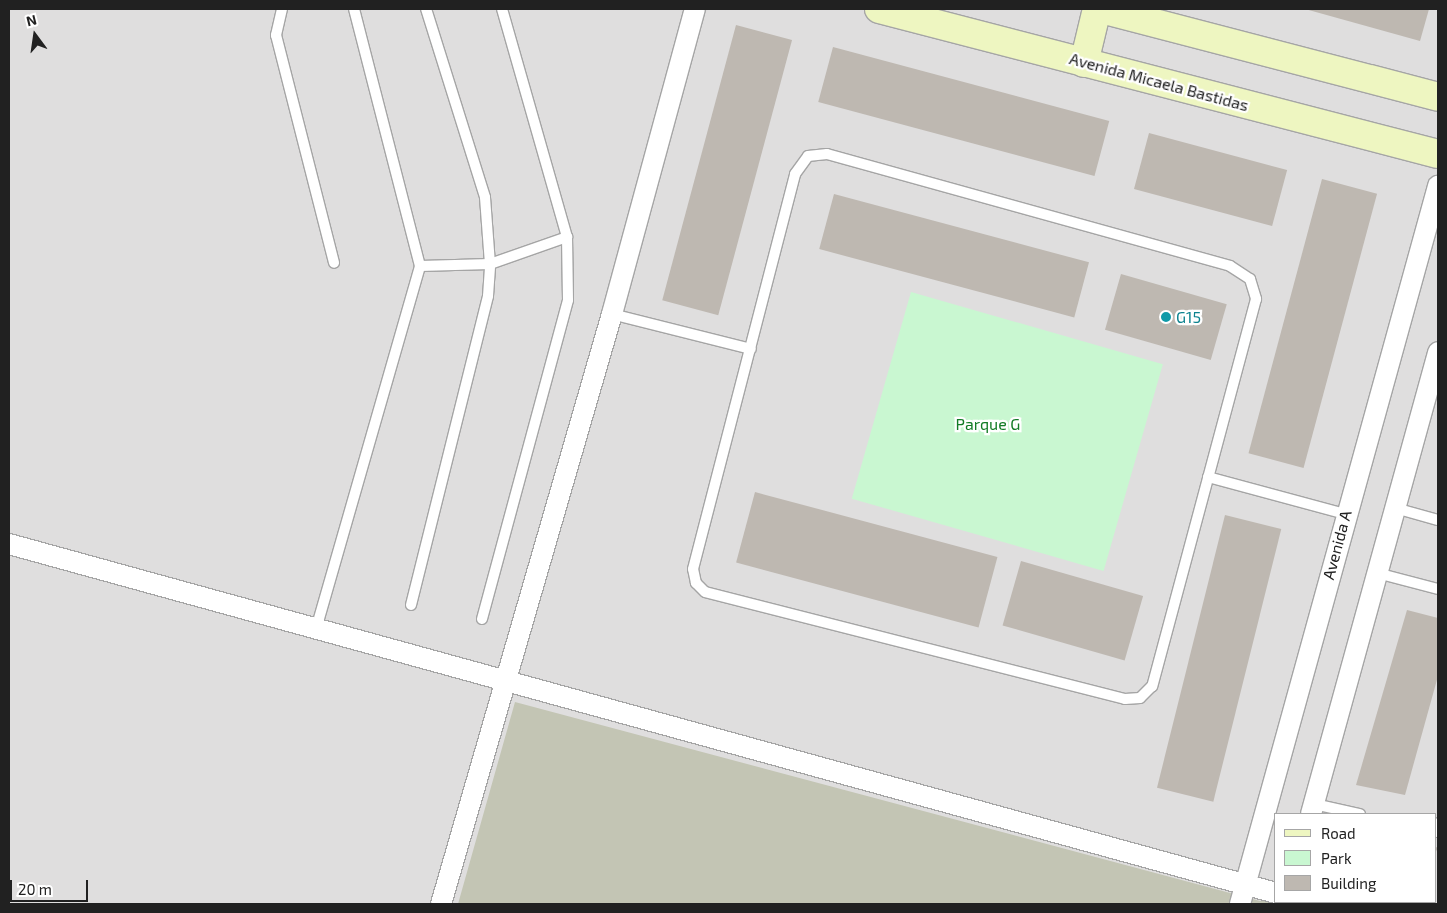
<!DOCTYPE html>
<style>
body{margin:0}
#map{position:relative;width:1447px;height:913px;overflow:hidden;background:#f1efe8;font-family:"Exo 2",sans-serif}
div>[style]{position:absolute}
.residential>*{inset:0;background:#dfdede}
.construction>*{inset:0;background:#c3c5b4}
.park>*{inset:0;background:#c9f7d1;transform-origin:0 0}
.building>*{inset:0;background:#beb8b1;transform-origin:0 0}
.roads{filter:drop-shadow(1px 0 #a5a5a5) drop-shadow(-1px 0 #a5a5a5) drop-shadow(0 1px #a5a5a5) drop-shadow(0 -1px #a5a5a5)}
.lane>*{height:10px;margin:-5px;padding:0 5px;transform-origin:5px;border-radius:5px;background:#fff}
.street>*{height:20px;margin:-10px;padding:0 10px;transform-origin:10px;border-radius:10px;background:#fff}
.secondary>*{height:28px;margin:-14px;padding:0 14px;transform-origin:14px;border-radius:14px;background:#eef6c1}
.dots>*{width:14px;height:14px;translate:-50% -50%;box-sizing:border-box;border:2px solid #fff;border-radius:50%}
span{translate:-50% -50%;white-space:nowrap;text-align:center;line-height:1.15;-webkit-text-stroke:4.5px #fff;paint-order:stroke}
.street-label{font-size:16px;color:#212121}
.culture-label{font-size:16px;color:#0d838f}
.left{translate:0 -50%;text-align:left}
.park-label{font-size:16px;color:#137c26}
.frame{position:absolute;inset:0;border:10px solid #212121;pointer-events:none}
.legend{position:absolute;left:1274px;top:813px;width:162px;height:90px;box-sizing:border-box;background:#fff;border:1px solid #a6a6a6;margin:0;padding:6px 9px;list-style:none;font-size:15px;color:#212121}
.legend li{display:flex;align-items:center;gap:10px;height:25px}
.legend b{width:25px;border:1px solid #a6a6a6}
.north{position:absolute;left:10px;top:10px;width:50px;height:50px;-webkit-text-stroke:4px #fff;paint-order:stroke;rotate:346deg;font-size:14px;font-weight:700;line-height:20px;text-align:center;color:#212121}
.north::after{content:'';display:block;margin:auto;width:18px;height:22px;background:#212121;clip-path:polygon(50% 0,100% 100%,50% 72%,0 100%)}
.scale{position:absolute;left:10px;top:880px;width:78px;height:22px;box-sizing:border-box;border:2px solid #212121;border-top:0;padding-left:6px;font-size:15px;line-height:18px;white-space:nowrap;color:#212121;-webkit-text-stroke:4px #fff;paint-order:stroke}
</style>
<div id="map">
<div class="residential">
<i style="clip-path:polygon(evenodd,9px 9px,1438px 9px,1438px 904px,9px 904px,9px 9px,1276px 814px,1436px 814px,1436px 902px,1276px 902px,1276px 814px)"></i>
</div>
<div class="construction">
<i style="clip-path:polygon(515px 702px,1260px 901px,1276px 897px,1276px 902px,1395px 904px,458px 904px)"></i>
</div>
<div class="park">
<i style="left:911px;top:292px;width:262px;height:215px;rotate:16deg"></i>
</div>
<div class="building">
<i style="clip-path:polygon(1305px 9px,1429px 9px,1420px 41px)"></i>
<i style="left:736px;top:25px;width:58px;height:285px;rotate:15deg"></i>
<i style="left:833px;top:47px;width:286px;height:57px;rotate:15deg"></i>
<i style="left:1149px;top:133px;width:143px;height:58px;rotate:15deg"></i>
<i style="left:1322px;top:179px;width:57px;height:284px;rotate:15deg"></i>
<i style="left:834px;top:194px;width:264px;height:57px;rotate:15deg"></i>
<i style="left:1121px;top:274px;width:110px;height:58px;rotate:16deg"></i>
<i style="left:755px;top:492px;width:251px;height:73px;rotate:15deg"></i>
<i style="left:1225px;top:515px;width:58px;height:281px;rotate:14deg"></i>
<i style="left:1021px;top:561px;width:127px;height:67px;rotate:16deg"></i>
<i style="clip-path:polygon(1407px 610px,1438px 618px,1438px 676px,1405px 795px,1356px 785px)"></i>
<i style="left:1436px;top:847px;width:2px;height:52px;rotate:27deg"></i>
</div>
<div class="roads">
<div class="lane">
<i style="left:282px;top:9px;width:27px;rotate:103deg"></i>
<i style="left:276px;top:35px;width:235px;rotate:75.7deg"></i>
<i style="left:827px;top:154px;width:418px;rotate:15.5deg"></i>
<i style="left:1230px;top:266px;width:24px;rotate:33deg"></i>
<i style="left:1250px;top:279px;width:21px;rotate:73deg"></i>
<i style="left:1256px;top:299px;width:401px;rotate:105deg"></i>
<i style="left:1152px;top:686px;width:17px;rotate:135deg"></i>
<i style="left:1140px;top:698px;width:15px;rotate:176deg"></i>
<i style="left:1125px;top:699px;width:433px;rotate:-165.7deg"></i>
<i style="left:705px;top:592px;width:13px;rotate:-135deg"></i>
<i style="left:696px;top:583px;width:14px;rotate:-102deg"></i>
<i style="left:693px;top:569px;width:408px;rotate:-75.5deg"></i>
<i style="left:795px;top:174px;width:22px;rotate:-54deg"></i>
<i style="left:808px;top:156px;width:19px;rotate:-6deg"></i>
<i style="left:420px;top:266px;width:70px;rotate:-1.6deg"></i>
<i style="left:490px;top:264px;width:82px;rotate:-19.3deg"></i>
<i style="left:612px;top:314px;width:143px;rotate:14.1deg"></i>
<i style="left:1208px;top:477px;width:142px;rotate:15.1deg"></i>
<i style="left:1395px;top:508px;width:45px;rotate:15.6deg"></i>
<i style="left:1377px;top:573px;width:63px;rotate:14.7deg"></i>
<i style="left:411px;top:605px;width:318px;rotate:-76deg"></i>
<i style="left:488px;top:296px;width:32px;rotate:-86deg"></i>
<i style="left:490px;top:264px;width:67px;rotate:-94.3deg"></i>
<i style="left:485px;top:197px;width:197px;rotate:-107.4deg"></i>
<i style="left:482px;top:619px;width:330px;rotate:-74.9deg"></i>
<i style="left:568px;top:300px;width:63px;rotate:-90.9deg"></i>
<i style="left:567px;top:237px;width:237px;rotate:-105.9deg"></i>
<i style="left:316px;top:629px;width:378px;rotate:-74deg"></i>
<i style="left:420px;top:266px;width:265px;rotate:-104.4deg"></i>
<i style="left:1314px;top:804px;width:47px;rotate:12.3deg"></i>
<i style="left:1436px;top:832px;width:9px;rotate:-77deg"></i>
</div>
<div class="street">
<i style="left:9px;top:544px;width:1314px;rotate:15.4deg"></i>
<i style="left:1311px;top:814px;width:479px;rotate:-74.6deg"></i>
<i style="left:1309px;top:902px;width:9px;rotate:13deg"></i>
<i style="left:441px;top:904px;width:614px;rotate:-73.84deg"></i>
<i style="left:612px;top:314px;width:316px;rotate:-74.8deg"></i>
<i style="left:1240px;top:904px;width:745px;rotate:-74.58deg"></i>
</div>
<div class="secondary">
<i style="left:879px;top:9px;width:577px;rotate:14.54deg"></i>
<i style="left:1101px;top:9px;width:348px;rotate:14.6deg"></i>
<i style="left:1084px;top:63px;width:56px;rotate:-76.5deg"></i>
</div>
</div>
<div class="dots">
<i style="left:1166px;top:317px;background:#0f9aa8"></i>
</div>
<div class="street-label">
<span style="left:1159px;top:82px;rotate:15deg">Avenida Micaela Bastidas</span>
<span style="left:1337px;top:545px;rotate:-75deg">Avenida A</span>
</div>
<div class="culture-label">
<span class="left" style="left:1176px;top:317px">G15</span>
</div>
<div class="park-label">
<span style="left:988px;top:424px">Parque G</span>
</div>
<div class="frame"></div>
<ul class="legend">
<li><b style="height:6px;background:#eef6c1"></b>Road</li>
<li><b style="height:14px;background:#c9f7d1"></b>Park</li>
<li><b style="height:14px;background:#beb8b1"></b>Building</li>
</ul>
<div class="north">N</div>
<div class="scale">20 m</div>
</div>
